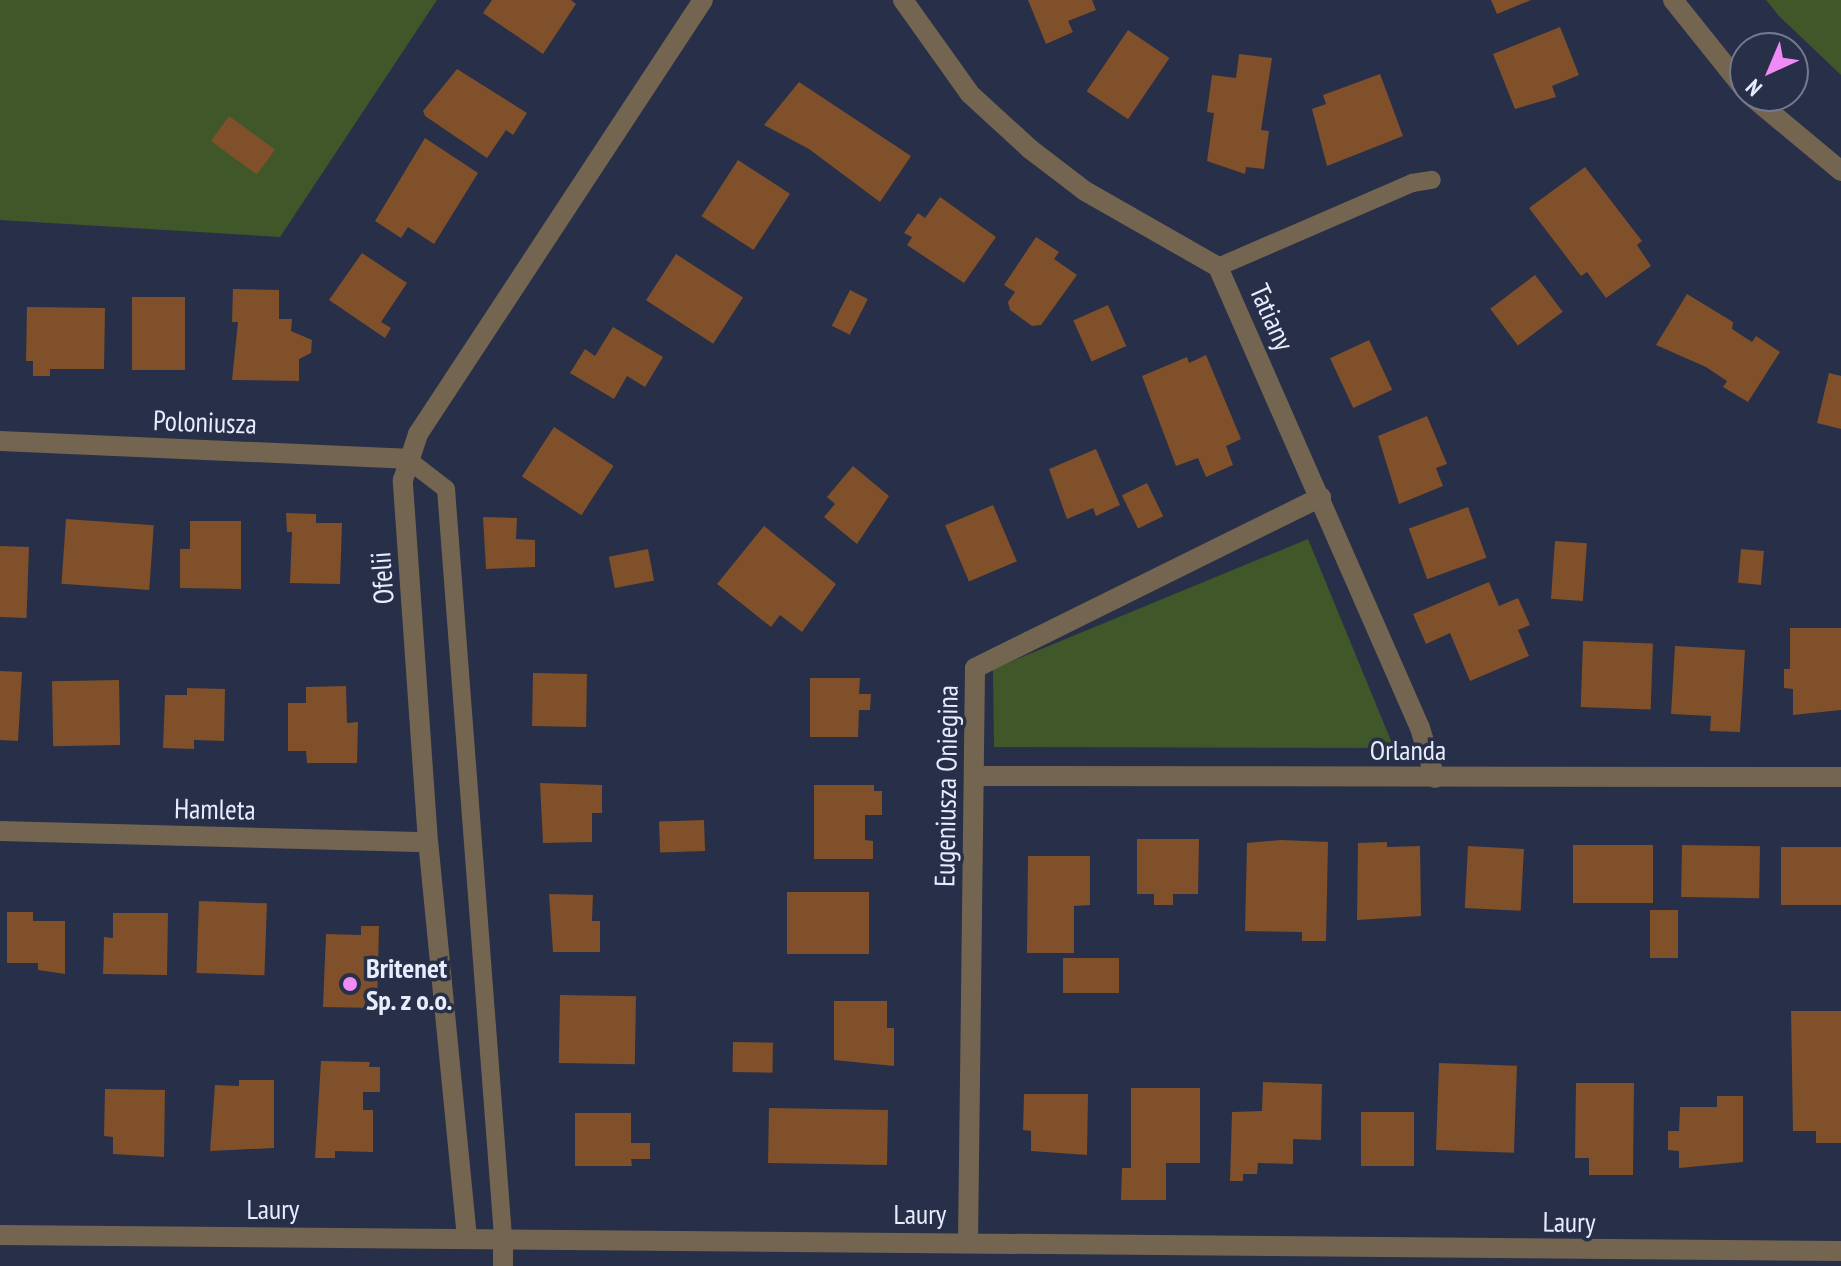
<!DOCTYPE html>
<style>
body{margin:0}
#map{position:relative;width:1841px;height:1266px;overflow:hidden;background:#282f48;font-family:"PT Sans Narrow",sans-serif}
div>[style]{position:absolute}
.green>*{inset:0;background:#3f5729}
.building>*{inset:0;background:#7f5029;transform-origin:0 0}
.service>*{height:18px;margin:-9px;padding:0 9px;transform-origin:9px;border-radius:9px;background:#746550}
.minor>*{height:20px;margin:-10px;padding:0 10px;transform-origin:10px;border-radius:10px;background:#746550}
.dots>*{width:22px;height:22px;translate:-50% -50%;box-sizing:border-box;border:4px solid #282f48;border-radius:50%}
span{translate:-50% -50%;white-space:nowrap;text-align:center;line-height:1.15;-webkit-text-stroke:7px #282f48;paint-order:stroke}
.street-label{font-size:28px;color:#e7edfd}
.poi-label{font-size:28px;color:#e7edfd;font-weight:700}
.left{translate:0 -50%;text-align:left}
.north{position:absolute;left:1729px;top:32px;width:80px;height:80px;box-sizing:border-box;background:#282f48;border:2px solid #747b90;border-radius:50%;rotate:224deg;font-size:22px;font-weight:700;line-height:32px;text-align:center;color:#e7edfd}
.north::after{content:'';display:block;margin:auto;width:28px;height:36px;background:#f08bf5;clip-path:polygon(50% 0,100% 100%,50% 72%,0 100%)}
</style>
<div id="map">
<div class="green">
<i style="clip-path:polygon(0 0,437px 0,280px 237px,0 220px)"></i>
<i style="clip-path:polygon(1766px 0,1841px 0,1841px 75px,1779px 16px)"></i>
<i style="clip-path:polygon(1308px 539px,1394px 748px,994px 747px,993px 669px)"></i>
</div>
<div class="building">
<i style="clip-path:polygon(492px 0,571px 0,576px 4px,543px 54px,483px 13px)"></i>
<i style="clip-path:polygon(1028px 0,1092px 0,1096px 10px,1068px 21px,1073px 32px,1046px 44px)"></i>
<i style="clip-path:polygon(1491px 0,1531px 0,1497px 14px)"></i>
<i style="clip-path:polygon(1560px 27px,1579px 75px,1552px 86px,1556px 97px,1515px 109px,1493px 54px)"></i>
<i style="left:1128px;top:30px;width:50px;height:74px;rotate:34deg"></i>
<i style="clip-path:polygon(1239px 54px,1272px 58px,1261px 130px,1269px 131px,1264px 169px,1246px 167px,1245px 174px,1207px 161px,1214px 113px,1207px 112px,1212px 75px,1236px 78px)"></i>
<i style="clip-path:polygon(457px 69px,527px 113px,513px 135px,506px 130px,487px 158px,425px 116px,423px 111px)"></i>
<i style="clip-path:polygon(1380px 74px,1403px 136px,1327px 166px,1312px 109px,1326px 104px,1323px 95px)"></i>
<i style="clip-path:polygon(799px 82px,911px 156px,880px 202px,809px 149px,764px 125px)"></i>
<i style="left:229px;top:116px;width:57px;height:31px;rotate:36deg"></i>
<i style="clip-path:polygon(425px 138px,478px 173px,434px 244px,408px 227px,401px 238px,375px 221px)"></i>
<i style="left:738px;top:160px;width:62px;height:67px;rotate:33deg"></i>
<i style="clip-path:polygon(1585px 167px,1642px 241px,1637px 245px,1651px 266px,1606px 298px,1587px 272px,1581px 276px,1529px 208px)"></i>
<i style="clip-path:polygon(940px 197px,996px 237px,964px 283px,907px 245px,912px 237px,904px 233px,918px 213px,925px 218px)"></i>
<i style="clip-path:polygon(1036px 237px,1059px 252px,1054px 259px,1077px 275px,1041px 325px,1032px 326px,1010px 310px,1008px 302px,1015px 292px,1004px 285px)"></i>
<i style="clip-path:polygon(362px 253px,407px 283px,381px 322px,391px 328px,385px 338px,329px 300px)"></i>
<i style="left:676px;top:254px;width:80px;height:55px;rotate:33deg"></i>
<i style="left:1535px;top:275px;width:46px;height:56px;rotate:53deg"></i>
<i style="clip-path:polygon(233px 289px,279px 290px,279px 319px,292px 319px,291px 331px,312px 340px,311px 353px,299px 359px,299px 381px,232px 380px,238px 322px,232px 322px)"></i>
<i style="left:850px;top:290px;width:20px;height:40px;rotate:27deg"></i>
<i style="clip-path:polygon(1687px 294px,1733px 322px,1732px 329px,1752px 342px,1756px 336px,1780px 352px,1748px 402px,1723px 387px,1727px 381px,1706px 367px,1656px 345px)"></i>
<i style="left:132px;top:297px;width:53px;height:73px"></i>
<i style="left:1108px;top:305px;width:45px;height:38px;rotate:66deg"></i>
<i style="clip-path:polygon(27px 307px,105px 308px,104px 369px,50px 369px,50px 376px,33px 376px,33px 361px,26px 361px)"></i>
<i style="clip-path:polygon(613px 327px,663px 357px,645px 387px,627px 376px,614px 399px,570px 373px,585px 349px,595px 356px)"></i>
<i style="left:1369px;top:340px;width:55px;height:43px;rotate:65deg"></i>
<i style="clip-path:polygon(1206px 355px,1241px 439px,1226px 446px,1233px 465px,1206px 477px,1198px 458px,1176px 466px,1142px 376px,1187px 357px,1189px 363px)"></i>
<i style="clip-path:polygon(1829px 373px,1841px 376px,1841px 429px,1817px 423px)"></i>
<i style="clip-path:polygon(1427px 416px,1447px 464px,1436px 468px,1443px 486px,1399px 504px,1378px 436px)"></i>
<i style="left:554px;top:427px;width:71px;height:59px;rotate:33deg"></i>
<i style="clip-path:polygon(1096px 449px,1120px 505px,1096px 516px,1093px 508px,1067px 519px,1049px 469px)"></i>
<i style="clip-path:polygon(853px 466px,889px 496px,857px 544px,824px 517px,835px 504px,827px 497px)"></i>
<i style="left:1147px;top:483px;width:37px;height:28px;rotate:64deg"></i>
<i style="left:993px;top:505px;width:61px;height:52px;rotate:67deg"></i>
<i style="left:1468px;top:507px;width:54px;height:63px;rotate:70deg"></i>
<i style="clip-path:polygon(286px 513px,316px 514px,316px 523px,342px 523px,340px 584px,290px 583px,292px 532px,287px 532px)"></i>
<i style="clip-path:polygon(483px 517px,517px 518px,516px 539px,535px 540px,535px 567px,486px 569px)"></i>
<i style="left:66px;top:519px;width:88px;height:65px;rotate:4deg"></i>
<i style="clip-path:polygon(190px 521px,241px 521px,241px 589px,180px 588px,180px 549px,190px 549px)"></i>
<i style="clip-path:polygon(764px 526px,836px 584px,802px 632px,780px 615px,771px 627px,717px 584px)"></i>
<i style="left:1555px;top:541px;width:32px;height:58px;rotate:4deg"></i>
<i style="left:0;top:546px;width:29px;height:71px;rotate:2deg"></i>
<i style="left:648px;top:549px;width:32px;height:40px;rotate:79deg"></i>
<i style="left:1741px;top:549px;width:23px;height:34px;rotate:5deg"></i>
<i style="clip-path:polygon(1489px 582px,1499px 606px,1518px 598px,1530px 625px,1518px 630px,1529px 656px,1470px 681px,1450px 633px,1426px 644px,1413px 614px)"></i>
<i style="clip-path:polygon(1790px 628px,1841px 628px,1841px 710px,1793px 715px,1793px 689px,1784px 688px,1784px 669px,1790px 669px)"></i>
<i style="left:1583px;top:641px;width:70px;height:66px;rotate:2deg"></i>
<i style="clip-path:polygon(1675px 646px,1745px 650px,1740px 732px,1710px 731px,1711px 716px,1671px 714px)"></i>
<i style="clip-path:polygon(0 671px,22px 672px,18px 741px,0 740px)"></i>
<i style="left:587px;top:674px;width:53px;height:54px;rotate:91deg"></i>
<i style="clip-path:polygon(810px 678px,860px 678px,859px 694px,871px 694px,870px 710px,859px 710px,858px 737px,810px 737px)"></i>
<i style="left:119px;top:680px;width:65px;height:67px;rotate:89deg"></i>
<i style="clip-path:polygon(346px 686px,347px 723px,358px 722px,357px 763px,307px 763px,306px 751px,288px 751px,288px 703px,306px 703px,306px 687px)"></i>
<i style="clip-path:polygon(187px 688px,225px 689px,224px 741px,194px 740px,194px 749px,163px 748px,165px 695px,187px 695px)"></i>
<i style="clip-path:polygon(540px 783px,602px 785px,602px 813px,592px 813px,592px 842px,543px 843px)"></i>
<i style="clip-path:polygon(814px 785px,874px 785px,874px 791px,882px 791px,882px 815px,865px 815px,865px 840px,873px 841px,873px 859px,814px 859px)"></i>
<i style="left:704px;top:820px;width:31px;height:45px;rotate:88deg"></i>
<i style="clip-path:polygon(1137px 839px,1199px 839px,1198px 894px,1173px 894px,1173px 905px,1154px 905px,1154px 894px,1137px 894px)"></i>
<i style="clip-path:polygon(1281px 840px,1328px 842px,1326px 941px,1302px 941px,1302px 932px,1245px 931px,1247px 843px)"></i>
<i style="clip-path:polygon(1387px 842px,1387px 847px,1420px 846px,1421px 916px,1357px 920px,1358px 843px)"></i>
<i style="left:1573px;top:845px;width:80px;height:58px"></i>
<i style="left:1682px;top:845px;width:78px;height:52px;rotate:1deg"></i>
<i style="left:1468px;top:846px;width:56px;height:62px;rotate:3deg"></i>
<i style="left:1781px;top:847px;width:60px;height:58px"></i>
<i style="clip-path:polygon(1028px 856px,1090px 856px,1090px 905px,1074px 906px,1074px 953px,1027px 953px)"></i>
<i style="left:787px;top:892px;width:82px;height:62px"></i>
<i style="clip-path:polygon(549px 894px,593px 895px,592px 921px,600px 921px,600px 952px,553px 952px)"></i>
<i style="left:199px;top:901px;width:68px;height:72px;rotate:2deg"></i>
<i style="left:1650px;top:910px;width:28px;height:48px"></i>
<i style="clip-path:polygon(7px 912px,33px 912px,33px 921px,65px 921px,65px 974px,38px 970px,38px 963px,7px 963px)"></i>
<i style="clip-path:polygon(113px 913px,168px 913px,167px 975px,103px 974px,104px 937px,113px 938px)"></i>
<i style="clip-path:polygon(361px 926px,379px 926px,377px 1008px,323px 1007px,326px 934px,361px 935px)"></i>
<i style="left:1063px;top:958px;width:56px;height:35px"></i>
<i style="left:560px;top:995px;width:76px;height:68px;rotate:1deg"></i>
<i style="clip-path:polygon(834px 1001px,887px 1001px,887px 1028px,894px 1028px,894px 1066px,834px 1060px)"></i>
<i style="clip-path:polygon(1791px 1011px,1841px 1011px,1841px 1143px,1816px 1143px,1816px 1131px,1793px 1131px)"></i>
<i style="left:733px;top:1042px;width:40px;height:30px;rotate:1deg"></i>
<i style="clip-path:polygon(321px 1061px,370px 1062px,369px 1067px,380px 1067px,380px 1092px,363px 1092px,363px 1110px,373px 1110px,373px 1152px,335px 1151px,335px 1158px,315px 1158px)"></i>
<i style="left:1439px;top:1063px;width:78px;height:87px;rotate:2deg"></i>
<i style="clip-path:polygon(239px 1080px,274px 1080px,274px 1148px,210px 1151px,215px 1085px,239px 1086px)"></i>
<i style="clip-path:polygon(1263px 1082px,1322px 1084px,1321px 1140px,1293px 1139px,1293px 1164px,1258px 1163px,1257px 1174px,1243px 1174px,1243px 1181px,1230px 1181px,1232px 1112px,1262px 1111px)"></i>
<i style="clip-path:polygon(1576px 1083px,1634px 1083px,1633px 1175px,1589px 1175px,1589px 1158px,1575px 1158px)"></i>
<i style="clip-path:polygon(1131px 1088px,1200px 1088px,1200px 1163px,1166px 1163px,1166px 1200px,1121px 1200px,1122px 1168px,1131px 1168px)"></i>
<i style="clip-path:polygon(105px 1089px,165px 1090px,164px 1157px,113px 1154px,113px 1137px,104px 1136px)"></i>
<i style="clip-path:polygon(1024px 1094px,1088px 1094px,1087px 1155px,1031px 1151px,1031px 1131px,1023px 1130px)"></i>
<i style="clip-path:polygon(1717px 1096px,1743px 1096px,1743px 1162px,1679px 1168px,1679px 1151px,1668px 1150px,1668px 1131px,1679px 1131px,1680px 1107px,1717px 1107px)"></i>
<i style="left:769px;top:1108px;width:119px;height:55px;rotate:1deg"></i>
<i style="left:1361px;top:1112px;width:53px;height:54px"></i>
<i style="clip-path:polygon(575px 1113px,631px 1113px,631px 1143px,650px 1143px,650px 1159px,631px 1159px,632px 1166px,575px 1166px)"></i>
</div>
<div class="service">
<i style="left:1218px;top:267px;width:211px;rotate:-23.4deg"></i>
<i style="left:1412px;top:183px;width:20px;rotate:-9deg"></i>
<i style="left:407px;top:459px;width:49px;rotate:37.6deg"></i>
<i style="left:446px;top:489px;width:750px;rotate:85.64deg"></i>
</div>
<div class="minor">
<i style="left:903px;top:0;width:115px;rotate:54.5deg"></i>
<i style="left:970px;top:94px;width:81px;rotate:42.5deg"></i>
<i style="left:1030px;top:149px;width:69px;rotate:37.4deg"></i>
<i style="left:1085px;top:191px;width:153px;rotate:29.7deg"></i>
<i style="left:1218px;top:267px;width:503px;rotate:66.34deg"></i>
<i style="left:1420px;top:728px;width:52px;rotate:73.3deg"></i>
<i style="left:1673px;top:0;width:115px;rotate:51.3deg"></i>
<i style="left:1751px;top:96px;width:117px;rotate:39.8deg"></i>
<i style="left:0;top:441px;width:407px;rotate:2.5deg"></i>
<i style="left:974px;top:776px;width:867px;rotate:0.07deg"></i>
<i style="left:0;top:831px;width:428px;rotate:1.5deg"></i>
<i style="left:0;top:1235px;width:1841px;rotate:0.5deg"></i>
<i style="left:467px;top:1238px;width:398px;rotate:-95.6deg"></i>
<i style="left:428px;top:842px;width:363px;rotate:-94deg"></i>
<i style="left:403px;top:480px;width:48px;rotate:-71.9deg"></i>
<i style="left:418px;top:434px;width:519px;rotate:-56.71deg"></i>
<i style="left:968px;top:1242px;width:574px;rotate:-89.3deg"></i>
<i style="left:975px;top:668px;width:386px;rotate:-26.3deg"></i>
<i style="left:503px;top:1266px;width:29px;rotate:-90deg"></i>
</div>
<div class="dots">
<i style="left:350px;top:984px;background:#f08bf5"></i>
</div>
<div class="street-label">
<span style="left:1272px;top:317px;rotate:66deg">Tatiany</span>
<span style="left:205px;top:422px;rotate:2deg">Poloniusza</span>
<span style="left:382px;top:578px;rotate:-94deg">Ofelii</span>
<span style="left:1408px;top:750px">Orlanda</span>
<span style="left:946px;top:786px;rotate:-89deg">Eugeniusza Oniegina</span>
<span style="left:215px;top:809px;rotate:1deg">Hamleta</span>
<span style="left:273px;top:1209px">Laury</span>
<span style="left:920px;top:1214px">Laury</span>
<span style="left:1569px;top:1222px;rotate:1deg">Laury</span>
</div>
<div class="poi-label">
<span class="left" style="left:366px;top:984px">Britenet<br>Sp. z o.o.</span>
</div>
<div class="north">N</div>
</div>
